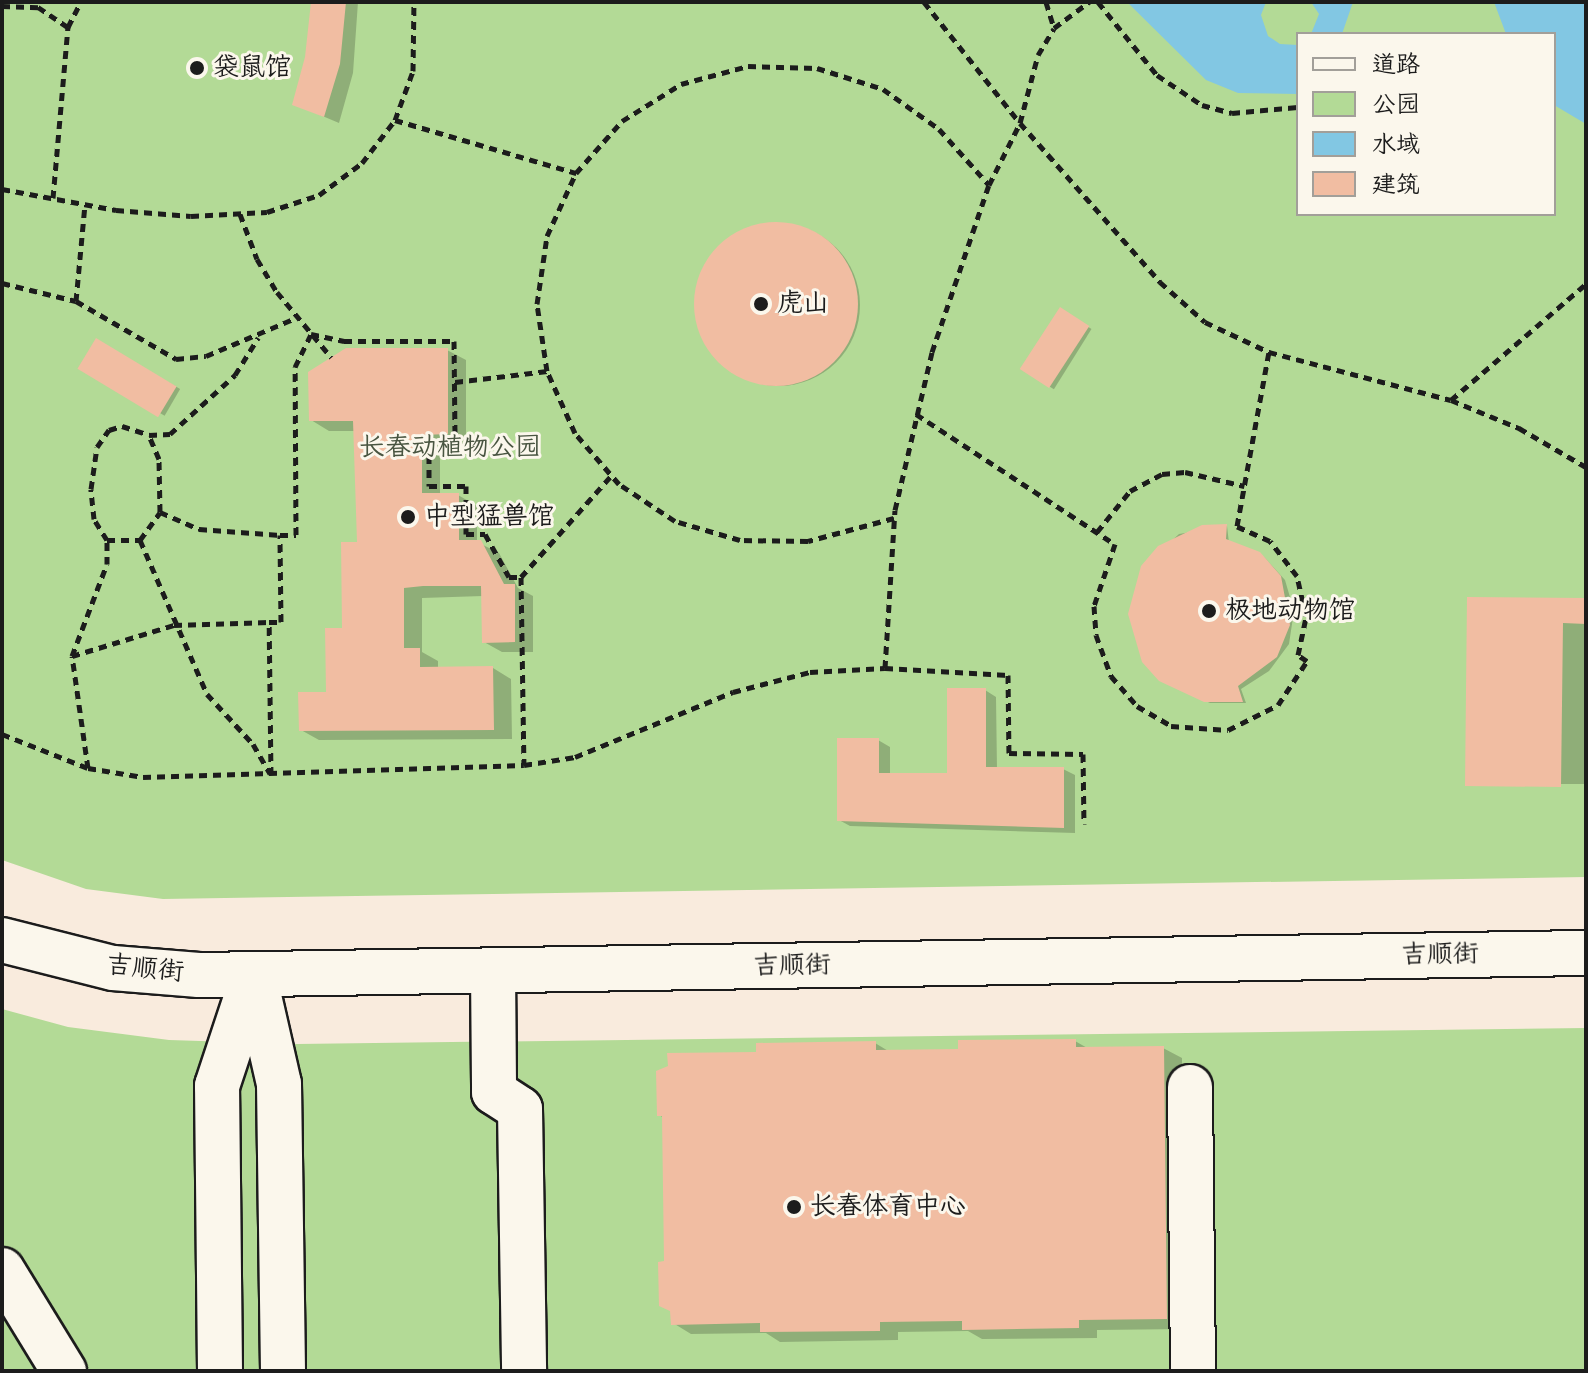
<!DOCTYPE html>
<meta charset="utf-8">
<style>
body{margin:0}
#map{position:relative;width:1588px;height:1373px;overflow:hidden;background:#f9ebdd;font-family:"Architects Daughter","LXGW WenKai TC",sans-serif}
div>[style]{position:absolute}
.green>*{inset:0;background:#b3da96}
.water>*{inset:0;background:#82c7e3}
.shadow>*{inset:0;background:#0003;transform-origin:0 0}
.round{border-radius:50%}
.building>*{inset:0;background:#f1bda2;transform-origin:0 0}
.path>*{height:5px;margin-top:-2.5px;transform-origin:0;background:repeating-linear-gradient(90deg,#1c1c1c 0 8px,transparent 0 14px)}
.roads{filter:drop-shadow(2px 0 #1c1c1c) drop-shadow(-2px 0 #1c1c1c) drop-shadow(0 2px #1c1c1c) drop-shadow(0 -2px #1c1c1c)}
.minor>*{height:44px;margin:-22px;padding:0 22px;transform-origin:22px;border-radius:22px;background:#fbf7ec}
.major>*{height:44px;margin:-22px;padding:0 22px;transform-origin:22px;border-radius:22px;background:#fbf7ec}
.dots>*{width:22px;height:22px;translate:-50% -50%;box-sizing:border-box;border:4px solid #fbf7ec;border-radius:50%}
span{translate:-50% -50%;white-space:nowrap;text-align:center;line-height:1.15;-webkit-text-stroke:6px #fbf7ec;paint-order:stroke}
.poi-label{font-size:26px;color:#1c1c1c}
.left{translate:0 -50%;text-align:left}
.park-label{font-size:26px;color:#495541}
.street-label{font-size:26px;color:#1c1c1c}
.frame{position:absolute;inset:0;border:4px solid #1c1c1c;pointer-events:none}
.legend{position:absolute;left:1296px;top:32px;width:260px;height:184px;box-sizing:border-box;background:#fbf7ec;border:2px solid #a29f99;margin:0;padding:10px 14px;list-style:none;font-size:24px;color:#1c1c1c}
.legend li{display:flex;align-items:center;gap:16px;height:40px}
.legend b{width:40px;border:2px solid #a29f99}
</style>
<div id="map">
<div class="green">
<i style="clip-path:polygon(evenodd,2px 2px,1586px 2px,1586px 877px,163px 899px,86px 889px,2px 860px,2px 2px,1298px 34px,1554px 34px,1554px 214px,1298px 214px,1298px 34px)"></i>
<i style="clip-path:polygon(2px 1009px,68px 1027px,169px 1040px,297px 1044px,1586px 1028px,1586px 1371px,2px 1371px)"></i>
</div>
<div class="water">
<i style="clip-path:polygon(1127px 2px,1266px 2px,1261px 15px,1268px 36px,1280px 44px,1298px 45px,1298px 94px,1238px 93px,1206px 80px)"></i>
<i style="clip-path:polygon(1311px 2px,1353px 2px,1342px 34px,1311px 34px,1319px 14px)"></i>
<i style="clip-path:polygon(1494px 2px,1586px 2px,1586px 124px,1554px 105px,1554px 34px,1506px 34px)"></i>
</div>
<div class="shadow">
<i style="clip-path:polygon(313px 2px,358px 2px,353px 73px,339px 123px,294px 104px,307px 58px)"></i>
<i class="round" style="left:698px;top:224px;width:162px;height:162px"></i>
<i style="left:1061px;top:310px;width:36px;height:71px;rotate:32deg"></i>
<i style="left:97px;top:341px;width:96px;height:31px;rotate:30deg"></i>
<i style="clip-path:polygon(447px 350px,466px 360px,466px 444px,440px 444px,440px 495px,458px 495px,477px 506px,477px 542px,499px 553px,518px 588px,533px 596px,533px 652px,502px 652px,484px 642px,483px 596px,422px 598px,422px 652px,438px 661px,438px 669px,493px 668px,511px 679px,512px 739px,319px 740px,301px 730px,328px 694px,360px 544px,355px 431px,329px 431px,311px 420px)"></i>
<i style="clip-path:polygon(1227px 526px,1229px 543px,1264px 557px,1285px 580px,1294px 611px,1289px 644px,1269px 671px,1241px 689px,1246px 703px,1210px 703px,1165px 682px,1143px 567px,1179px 534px)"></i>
<i style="left:1469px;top:599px;width:117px;height:185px"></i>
<i style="clip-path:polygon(985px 690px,996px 697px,997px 769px,1063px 769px,1075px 775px,1075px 833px,850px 826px,839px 820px,878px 740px,890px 747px,890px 775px,949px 775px)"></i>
<i style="clip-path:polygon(1075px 1041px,1089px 1049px,1163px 1048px,1182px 1058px,1185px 1329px,1097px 1330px,1097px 1338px,982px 1339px,968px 1331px,898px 1332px,898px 1340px,780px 1342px,766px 1333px,691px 1334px,673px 1323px,666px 1263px,664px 1118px,659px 1115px,758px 1054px,875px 1043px,890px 1052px,960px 1051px)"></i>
</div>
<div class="building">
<i style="clip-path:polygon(311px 2px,346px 2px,340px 64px,324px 117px,292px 105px,305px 57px)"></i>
<i class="round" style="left:694px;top:222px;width:164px;height:164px"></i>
<i style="left:1060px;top:307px;width:35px;height:74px;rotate:33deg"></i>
<i style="left:96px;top:338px;width:94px;height:36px;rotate:31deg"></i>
<i style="clip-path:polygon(346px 348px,448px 348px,448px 434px,422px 435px,422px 493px,459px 493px,459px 540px,481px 540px,504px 584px,515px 584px,515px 642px,482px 643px,481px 586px,423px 586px,404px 588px,404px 648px,420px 648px,420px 667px,493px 666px,494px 730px,299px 731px,298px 692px,326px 692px,325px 628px,342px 628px,341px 542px,357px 542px,353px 421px,309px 421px,308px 372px)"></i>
<i style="clip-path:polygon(1227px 524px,1226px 539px,1260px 552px,1281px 576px,1290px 625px,1277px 657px,1238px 686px,1243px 702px,1204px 702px,1159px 681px,1142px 662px,1128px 614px,1141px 566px,1158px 546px,1202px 525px)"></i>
<i style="clip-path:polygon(1467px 597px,1586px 598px,1586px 624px,1563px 623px,1561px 787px,1465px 786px)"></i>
<i style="clip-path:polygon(947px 688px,986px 688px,986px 767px,1064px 767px,1064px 828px,837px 821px,837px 738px,879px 738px,879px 773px,947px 773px)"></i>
<i style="clip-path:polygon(1076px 1039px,1076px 1047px,1164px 1046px,1167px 1319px,1079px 1320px,1079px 1328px,962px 1330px,962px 1321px,880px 1322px,880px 1331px,760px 1332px,760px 1323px,671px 1325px,670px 1311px,659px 1306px,658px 1262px,664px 1261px,662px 1116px,657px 1116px,656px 1071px,668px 1066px,667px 1053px,756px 1052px,756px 1043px,876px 1041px,876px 1050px,958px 1049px,958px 1040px)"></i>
</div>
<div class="path">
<i style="left:924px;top:2px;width:154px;rotate:51.6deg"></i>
<i style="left:1020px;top:123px;width:212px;rotate:48.6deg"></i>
<i style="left:1160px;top:282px;width:60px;rotate:41.6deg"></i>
<i style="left:1205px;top:322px;width:71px;rotate:25.1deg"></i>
<i style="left:1269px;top:352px;width:188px;rotate:14.8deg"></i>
<i style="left:1451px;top:400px;width:74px;rotate:22.4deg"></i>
<i style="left:1519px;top:428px;width:78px;rotate:30.2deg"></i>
<i style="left:1046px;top:2px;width:27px;rotate:73deg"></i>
<i style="left:1098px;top:2px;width:94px;rotate:51.1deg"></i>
<i style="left:1157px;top:75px;width:54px;rotate:33.7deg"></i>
<i style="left:1202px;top:105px;width:31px;rotate:15deg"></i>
<i style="left:1232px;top:113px;width:66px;rotate:-5.2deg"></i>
<i style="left:2px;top:6px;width:36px;rotate:2deg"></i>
<i style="left:38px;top:7px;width:36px;rotate:34deg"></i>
<i style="left:395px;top:120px;width:189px;rotate:16.3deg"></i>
<i style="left:2px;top:189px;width:116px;rotate:10.4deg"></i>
<i style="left:116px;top:210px;width:75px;rotate:4.6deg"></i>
<i style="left:191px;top:216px;width:76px;rotate:-3deg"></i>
<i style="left:267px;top:212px;width:55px;rotate:-18.1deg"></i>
<i style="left:319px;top:195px;width:54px;rotate:-36.7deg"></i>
<i style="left:362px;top:163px;width:54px;rotate:-52.5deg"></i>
<i style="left:395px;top:120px;width:52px;rotate:-69.8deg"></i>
<i style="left:413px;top:71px;width:69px;rotate:-89.2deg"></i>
<i style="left:53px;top:198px;width:172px;rotate:-85deg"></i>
<i style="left:68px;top:27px;width:28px;rotate:-63deg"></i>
<i style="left:240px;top:214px;width:48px;rotate:69.3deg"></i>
<i style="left:257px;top:259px;width:39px;rotate:59deg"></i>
<i style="left:277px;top:292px;width:85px;rotate:50.3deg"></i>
<i style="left:2px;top:283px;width:76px;rotate:13.7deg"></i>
<i style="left:76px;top:301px;width:116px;rotate:30.1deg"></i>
<i style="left:176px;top:359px;width:30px;rotate:-6deg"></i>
<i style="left:206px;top:356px;width:100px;rotate:-23deg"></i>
<i style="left:76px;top:301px;width:97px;rotate:-84.7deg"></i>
<i style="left:455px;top:382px;width:93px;rotate:-6.8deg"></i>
<i style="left:1451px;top:400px;width:178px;rotate:-40.7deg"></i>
<i style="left:916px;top:414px;width:238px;rotate:33.2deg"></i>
<i style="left:1115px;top:544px;width:65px;rotate:108.7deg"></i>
<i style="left:1094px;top:606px;width:29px;rotate:86deg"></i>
<i style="left:1096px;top:635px;width:44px;rotate:69.9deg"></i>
<i style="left:1111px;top:676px;width:40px;rotate:49deg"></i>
<i style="left:1137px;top:706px;width:39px;rotate:30deg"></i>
<i style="left:1171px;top:726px;width:57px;rotate:4deg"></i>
<i style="left:1228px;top:730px;width:56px;rotate:-26.6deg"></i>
<i style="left:1278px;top:705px;width:53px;rotate:-56.6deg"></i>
<i style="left:1307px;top:661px;width:11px;rotate:-146deg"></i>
<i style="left:1298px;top:655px;width:40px;rotate:-78deg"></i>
<i style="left:1306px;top:616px;width:41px;rotate:-102.7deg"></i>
<i style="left:1297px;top:576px;width:44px;rotate:-127.6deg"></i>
<i style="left:1270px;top:541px;width:36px;rotate:-156deg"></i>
<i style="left:1237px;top:526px;width:177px;rotate:-79.6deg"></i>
<i style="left:160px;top:512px;width:43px;rotate:23.6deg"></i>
<i style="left:199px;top:529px;width:81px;rotate:4.2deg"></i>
<i style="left:894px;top:518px;width:89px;rotate:165deg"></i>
<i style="left:808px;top:541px;width:68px;rotate:-179.2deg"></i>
<i style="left:740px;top:540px;width:68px;rotate:-163.7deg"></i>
<i style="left:675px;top:521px;width:67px;rotate:-146.5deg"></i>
<i style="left:619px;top:484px;width:67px;rotate:-130.8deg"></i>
<i style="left:575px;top:433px;width:68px;rotate:-114.3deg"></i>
<i style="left:547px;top:371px;width:68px;rotate:-98.5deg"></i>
<i style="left:537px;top:304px;width:69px;rotate:-81.6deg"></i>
<i style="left:547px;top:236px;width:69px;rotate:-65.3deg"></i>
<i style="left:576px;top:173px;width:69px;rotate:-48.5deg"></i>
<i style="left:622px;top:121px;width:70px;rotate:-32.1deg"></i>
<i style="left:681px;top:84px;width:69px;rotate:-15deg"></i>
<i style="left:748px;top:66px;width:69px;rotate:1.7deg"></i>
<i style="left:817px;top:68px;width:69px;rotate:17.7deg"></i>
<i style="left:883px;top:89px;width:69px;rotate:35.5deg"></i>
<i style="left:939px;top:129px;width:75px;rotate:48.2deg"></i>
<i style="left:1097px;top:532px;width:53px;rotate:-51.2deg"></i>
<i style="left:1130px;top:491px;width:36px;rotate:-28deg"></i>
<i style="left:1162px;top:474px;width:23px;rotate:-5deg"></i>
<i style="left:1185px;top:472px;width:61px;rotate:13.3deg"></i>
<i style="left:107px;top:540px;width:33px"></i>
<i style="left:140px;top:540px;width:34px;rotate:-54deg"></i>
<i style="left:160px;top:512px;width:53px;rotate:-91.1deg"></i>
<i style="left:159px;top:459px;width:26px;rotate:-113deg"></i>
<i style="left:140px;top:540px;width:168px;rotate:66.5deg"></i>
<i style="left:207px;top:694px;width:68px;rotate:47.4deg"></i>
<i style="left:253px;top:744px;width:34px;rotate:60deg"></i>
<i style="left:521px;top:577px;width:135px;rotate:-48.3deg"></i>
<i style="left:72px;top:656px;width:107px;rotate:-16.9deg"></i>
<i style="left:174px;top:625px;width:95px;rotate:-1.8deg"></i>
<i style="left:885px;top:668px;width:123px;rotate:3.3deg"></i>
<i style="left:1008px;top:675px;width:78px;rotate:89.3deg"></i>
<i style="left:1009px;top:753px;width:74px;rotate:0.8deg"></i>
<i style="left:1083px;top:754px;width:70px;rotate:89.2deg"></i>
<i style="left:2px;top:734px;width:92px;rotate:21.6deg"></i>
<i style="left:88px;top:768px;width:56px;rotate:9.3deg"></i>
<i style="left:143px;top:777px;width:381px;rotate:-1.8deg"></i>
<i style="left:524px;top:765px;width:52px;rotate:-8.9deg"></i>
<i style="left:575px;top:757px;width:171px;rotate:-22.4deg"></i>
<i style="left:733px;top:692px;width:80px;rotate:-14.6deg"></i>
<i style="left:810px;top:672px;width:75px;rotate:-3.1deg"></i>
<i style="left:885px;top:668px;width:158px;rotate:-86.4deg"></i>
<i style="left:895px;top:510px;width:162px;rotate:-76.8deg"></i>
<i style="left:932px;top:352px;width:176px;rotate:-71.2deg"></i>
<i style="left:989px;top:185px;width:69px;rotate:-63.4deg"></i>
<i style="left:1020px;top:123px;width:70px;rotate:-75.2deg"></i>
<i style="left:1038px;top:55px;width:31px;rotate:-59deg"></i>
<i style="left:1054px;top:28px;width:44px;rotate:-36.6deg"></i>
<i style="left:88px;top:768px;width:113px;rotate:-98.1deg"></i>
<i style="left:72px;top:656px;width:98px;rotate:-69.2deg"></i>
<i style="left:107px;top:564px;width:24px;rotate:-90deg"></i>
<i style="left:107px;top:540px;width:25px;rotate:-122deg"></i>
<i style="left:94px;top:519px;width:30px;rotate:-96deg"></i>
<i style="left:91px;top:489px;width:42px;rotate:-81.9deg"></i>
<i style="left:97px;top:447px;width:21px;rotate:-55deg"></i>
<i style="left:109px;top:430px;width:14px;rotate:-17deg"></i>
<i style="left:122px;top:426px;width:28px;rotate:18deg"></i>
<i style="left:149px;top:435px;width:21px;rotate:-3deg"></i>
<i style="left:170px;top:434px;width:88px;rotate:-42.2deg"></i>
<i style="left:235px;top:375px;width:44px;rotate:-58.1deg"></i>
<i style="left:271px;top:775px;width:153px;rotate:-90.7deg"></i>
<i style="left:269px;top:622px;width:12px"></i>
<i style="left:281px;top:622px;width:87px;rotate:-90.7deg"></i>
<i style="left:280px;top:535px;width:16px"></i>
<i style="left:296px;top:535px;width:168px;rotate:-90.3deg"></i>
<i style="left:295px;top:367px;width:37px;rotate:-64deg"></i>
<i style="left:311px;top:334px;width:34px;rotate:12deg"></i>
<i style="left:344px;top:341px;width:110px"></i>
<i style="left:454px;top:341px;width:100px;rotate:89.4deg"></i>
<i style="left:455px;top:441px;width:26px;rotate:180deg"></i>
<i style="left:429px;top:441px;width:45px;rotate:90deg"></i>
<i style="left:429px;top:486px;width:37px"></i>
<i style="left:466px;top:486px;width:48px;rotate:90deg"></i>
<i style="left:466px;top:534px;width:19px"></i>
<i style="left:485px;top:534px;width:49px;rotate:60.8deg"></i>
<i style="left:509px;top:577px;width:12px"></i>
<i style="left:521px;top:577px;width:188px;rotate:89.1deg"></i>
</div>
<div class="roads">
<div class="minor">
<i style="left:493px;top:970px;width:122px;rotate:89.5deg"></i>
<i style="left:494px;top:1092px;width:31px;rotate:33deg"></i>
<i style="left:520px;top:1109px;width:262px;rotate:89.1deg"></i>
<i style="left:254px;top:974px;width:113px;rotate:77.2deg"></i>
<i style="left:279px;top:1084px;width:287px;rotate:89.2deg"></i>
<i style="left:1190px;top:1087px;width:284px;rotate:89.4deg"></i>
<i style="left:2px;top:1270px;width:119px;rotate:58.5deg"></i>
<i style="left:220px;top:1371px;width:285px;rotate:-90.6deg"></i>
<i style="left:217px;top:1086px;width:118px;rotate:-71.7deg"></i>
</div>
<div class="major">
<i style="left:2px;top:940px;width:114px;rotate:14.2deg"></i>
<i style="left:113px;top:968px;width:86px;rotate:4.7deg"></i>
<i style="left:199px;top:975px;width:1387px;rotate:-0.91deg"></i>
</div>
</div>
<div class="dots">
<i style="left:197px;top:68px;background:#1c1c1c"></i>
<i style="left:761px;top:304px;background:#1c1c1c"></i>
<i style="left:408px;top:517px;background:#1c1c1c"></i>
<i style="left:1209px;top:611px;background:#1c1c1c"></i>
<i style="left:794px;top:1207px;background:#1c1c1c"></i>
</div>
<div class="poi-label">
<span class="left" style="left:213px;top:68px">袋鼠馆</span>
<span class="left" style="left:777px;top:304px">虎山</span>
<span class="left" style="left:424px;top:517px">中型猛兽馆</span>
<span class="left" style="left:1225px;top:611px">极地动物馆</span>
<span class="left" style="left:810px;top:1207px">长春体育中心</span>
</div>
<div class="park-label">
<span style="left:450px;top:448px">长春动植物公园</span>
</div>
<div class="street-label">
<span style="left:1440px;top:955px;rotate:-1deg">吉顺街</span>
<span style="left:792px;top:966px;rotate:-1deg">吉顺街</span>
<span style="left:145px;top:969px;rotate:6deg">吉顺街</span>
</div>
<div class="frame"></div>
<ul class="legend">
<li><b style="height:10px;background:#fbf7ec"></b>道路</li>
<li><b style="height:22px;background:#b3da96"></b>公园</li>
<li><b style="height:22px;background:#82c7e3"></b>水域</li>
<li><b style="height:22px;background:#f1bda2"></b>建筑</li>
</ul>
</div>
